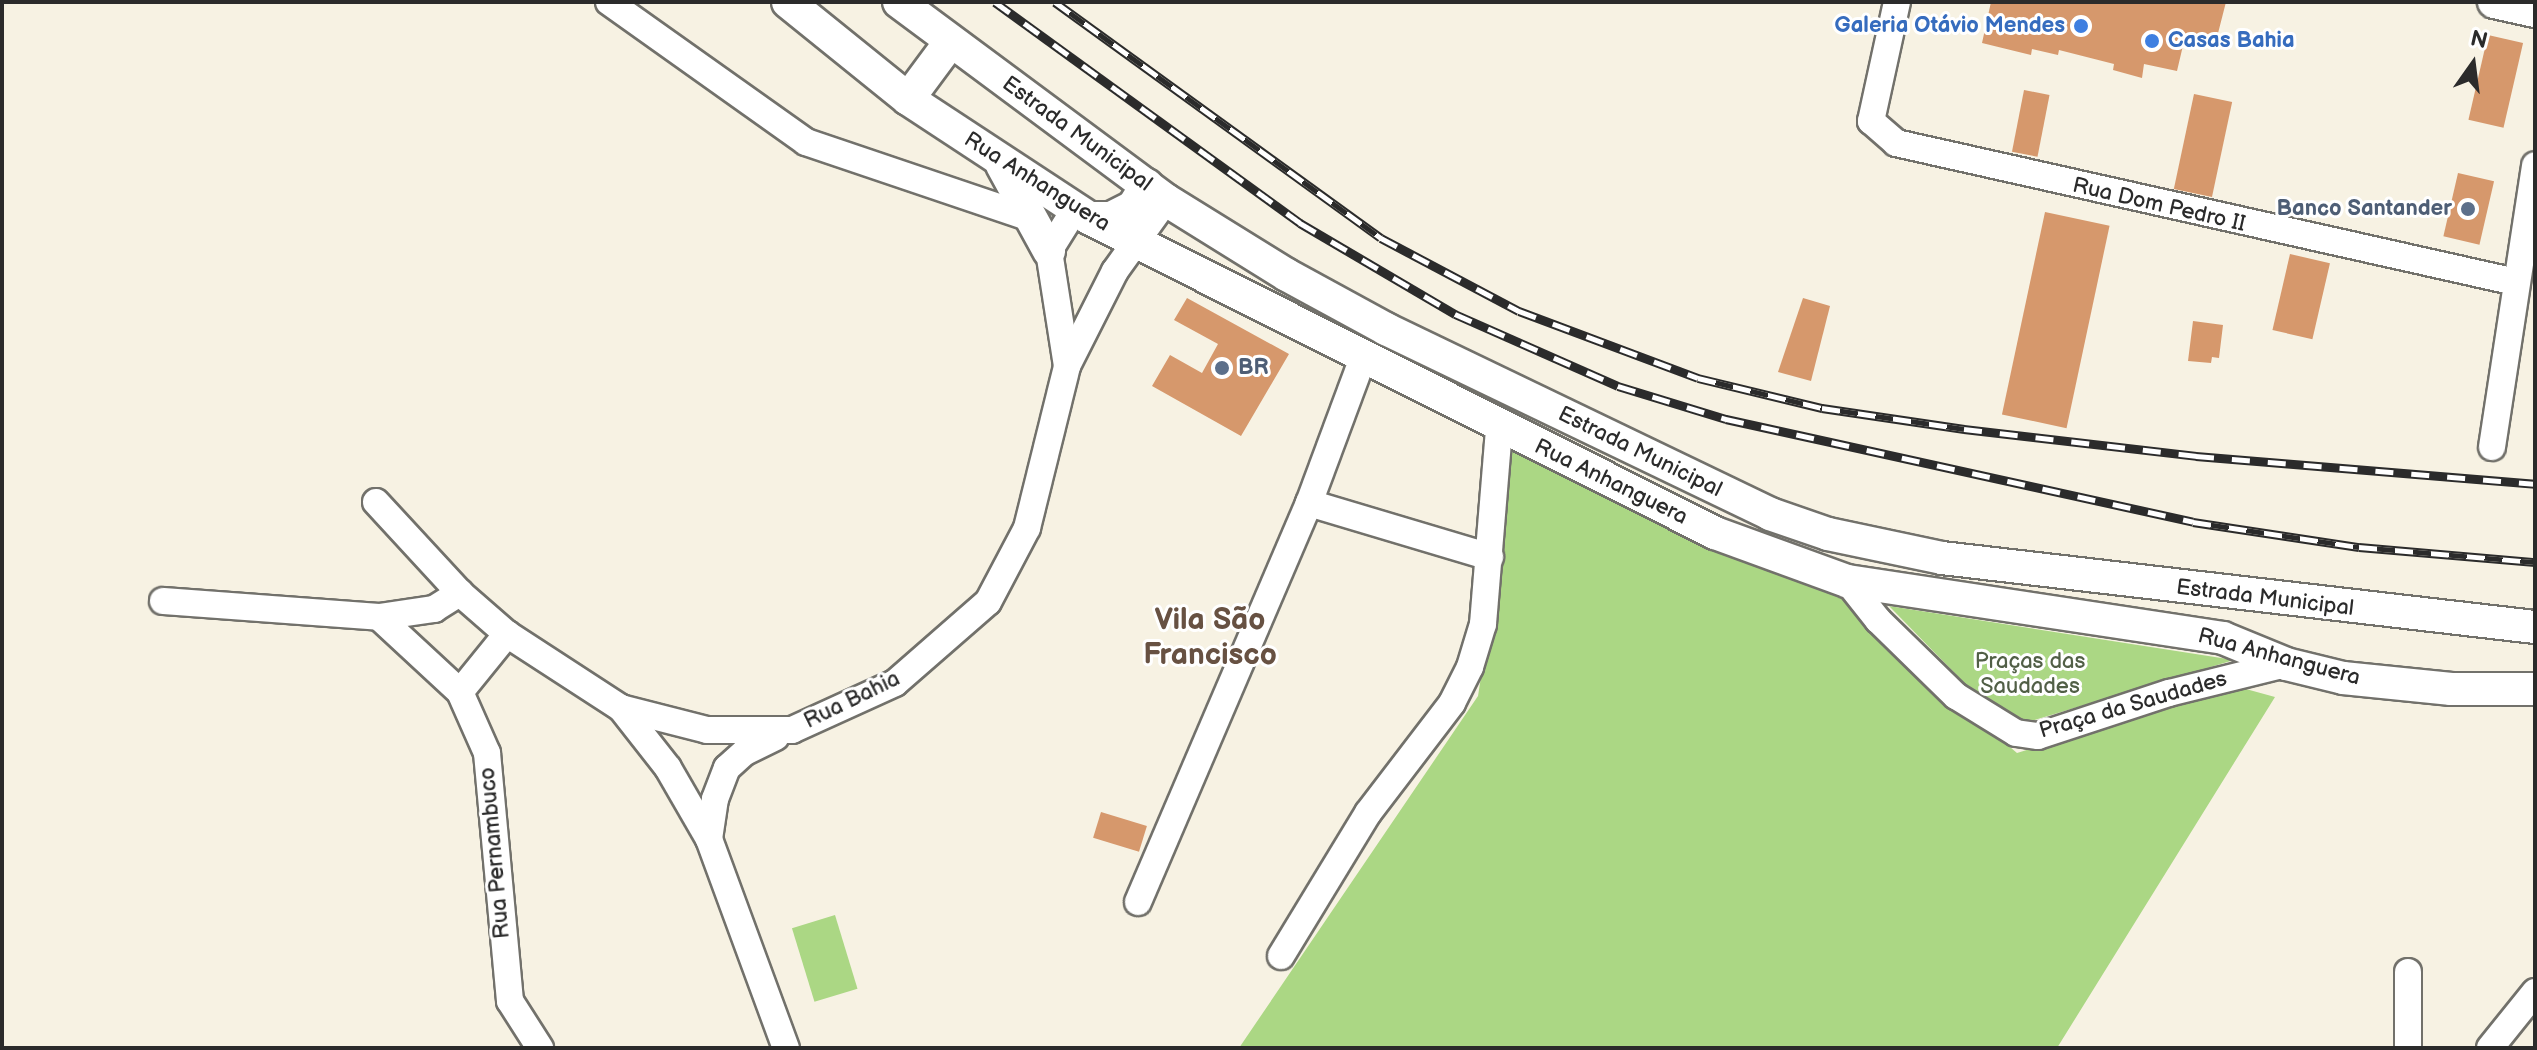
<!DOCTYPE html>
<meta charset="utf-8">
<style>
body{margin:0}
#map{position:relative;width:2537px;height:1050px;overflow:hidden;background:#f7f2e3;font-family:"Balsamiq Sans",sans-serif}
div>[style]{position:absolute}
.green>*{inset:0;background:#abd784;transform-origin:0 0}
.building>*{inset:0;background:#d6986c;transform-origin:0 0}
.roads{filter:drop-shadow(2px 0 #72716b) drop-shadow(-2px 0 #72716b) drop-shadow(0 2px #72716b) drop-shadow(0 -2px #72716b)}
.minor>*{height:26px;margin:-13px;padding:0 13px;transform-origin:13px;border-radius:13px;background:#fff}
.major>*{height:32px;margin:-16px;padding:0 16px;transform-origin:16px;border-radius:16px;background:#fff}
.rail>*{height:9px;margin-top:-4.5px;transform-origin:0;background:repeating-linear-gradient(90deg,#fff 0 18px,#2b2b2b 0 36px);box-sizing:border-box;border-block:2px solid #2b2b2b}
.dots>*{width:22px;height:22px;translate:-50% -50%;box-sizing:border-box;border:4px solid #fff;border-radius:50%}
span{translate:-50% -50%;white-space:nowrap;text-align:center;line-height:1.15;-webkit-text-stroke:6px #fff;paint-order:stroke}
.shop-label{font-size:22px;color:#366cbe;font-weight:700}
.right{translate:-100% -50%;text-align:right}
.left{translate:0 -50%;text-align:left}
.street-label{font-size:22px;color:#2b2b2b}
.service-label{font-size:22px;color:#4e5e75;font-weight:700}
.park-label{font-size:22px;color:#515f46}
.district-label{font-size:30px;color:#675142;font-weight:700}
.frame{position:absolute;inset:0;border:4px solid #2b2b2b;pointer-events:none}
.north{position:absolute;left:2433px;top:24px;width:80px;height:80px;-webkit-text-stroke:6px #fff;paint-order:stroke;rotate:14deg;font-size:22px;font-weight:700;line-height:32px;text-align:center;color:#2b2b2b}
.north::after{content:'';display:block;margin:auto;width:28px;height:36px;background:#2b2b2b;clip-path:polygon(50% 0,100% 100%,50% 72%,0 100%)}
</style>
<div id="map">
<div class="green">
<i style="clip-path:polygon(1505px 442px,1839px 590px,1881px 637px,2017px 753px,2235px 686px,2275px 697px,2057px 1048px,1239px 1048px,1478px 696px,1501px 548px)"></i>
<i style="clip-path:polygon(1889px 606px,2234px 660px,2028px 722px,1984px 703px)"></i>
<i style="left:835px;top:915px;width:77px;height:45px;rotate:73deg"></i>
</div>
<div class="building">
<i style="clip-path:polygon(1991px 2px,2226px 2px,2215px 45px,2185px 37px,2177px 71px,2144px 64px,2142px 78px,2113px 70px,2114px 64px,2059px 50px,2058px 55px,2032px 49px,2031px 55px,1982px 43px)"></i>
<i style="left:2488px;top:35px;width:36px;height:87px;rotate:13deg"></i>
<i style="left:2024px;top:90px;width:26px;height:63px;rotate:11deg"></i>
<i style="left:2194px;top:94px;width:39px;height:97px;rotate:12deg"></i>
<i style="left:2458px;top:173px;width:37px;height:65px;rotate:13deg"></i>
<i style="left:2045px;top:212px;width:66px;height:207px;rotate:12deg"></i>
<i style="left:2290px;top:254px;width:41px;height:78px;rotate:13deg"></i>
<i style="clip-path:polygon(1187px 298px,1289px 354px,1241px 436px,1152px 386px,1170px 355px,1202px 373px,1218px 344px,1174px 320px)"></i>
<i style="clip-path:polygon(1803px 298px,1830px 306px,1811px 381px,1778px 372px)"></i>
<i style="clip-path:polygon(2193px 321px,2223px 325px,2219px 358px,2212px 357px,2211px 363px,2188px 361px)"></i>
<i style="left:1101px;top:812px;width:48px;height:27px;rotate:17deg"></i>
</div>
<div class="roads">
<div class="minor">
<i style="left:609px;top:2px;width:242px;rotate:35.4deg"></i>
<i style="left:806px;top:142px;width:237px;rotate:18.7deg"></i>
<i style="left:1897px;top:2px;width:122px;rotate:102.3deg"></i>
<i style="left:1871px;top:121px;width:33px;rotate:41deg"></i>
<i style="left:1896px;top:143px;width:635px;rotate:12.64deg"></i>
<i style="left:1067px;top:366px;width:116px;rotate:-98.9deg"></i>
<i style="left:1049px;top:251px;width:49px;rotate:-58.2deg"></i>
<i style="left:2492px;top:447px;width:285px;rotate:-81.3deg"></i>
<i style="left:376px;top:502px;width:124px;rotate:47.3deg"></i>
<i style="left:460px;top:593px;width:62px;rotate:41.1deg"></i>
<i style="left:507px;top:634px;width:136px;rotate:33deg"></i>
<i style="left:621px;top:708px;width:89px;rotate:14.3deg"></i>
<i style="left:707px;top:730px;width:85px"></i>
<i style="left:792px;top:730px;width:113px;rotate:-24.5deg"></i>
<i style="left:895px;top:683px;width:123px;rotate:-41.1deg"></i>
<i style="left:988px;top:602px;width:84px;rotate:-62.2deg"></i>
<i style="left:1027px;top:528px;width:167px;rotate:-76.1deg"></i>
<i style="left:1067px;top:366px;width:106px;rotate:-63.2deg"></i>
<i style="left:1115px;top:271px;width:87px;rotate:-54.3deg"></i>
<i style="left:1309px;top:503px;width:189px;rotate:16.6deg"></i>
<i style="left:1847px;top:581px;width:50px;rotate:51.5deg"></i>
<i style="left:1878px;top:620px;width:109px;rotate:44.3deg"></i>
<i style="left:1956px;top:696px;width:70px;rotate:31.7deg"></i>
<i style="left:2016px;top:733px;width:22px;rotate:8deg"></i>
<i style="left:2038px;top:736px;width:138px;rotate:-18.2deg"></i>
<i style="left:2169px;top:693px;width:121px;rotate:-13.9deg"></i>
<i style="left:163px;top:601px;width:217px;rotate:4.2deg"></i>
<i style="left:379px;top:617px;width:110px;rotate:42.8deg"></i>
<i style="left:460px;top:692px;width:67px;rotate:66.1deg"></i>
<i style="left:487px;top:753px;width:249px;rotate:84.7deg"></i>
<i style="left:510px;top:1001px;width:56px;rotate:57.4deg"></i>
<i style="left:379px;top:617px;width:56px;rotate:-8.3deg"></i>
<i style="left:434px;top:609px;width:31px;rotate:-32deg"></i>
<i style="left:460px;top:692px;width:75px;rotate:-51deg"></i>
<i style="left:621px;top:708px;width:76px;rotate:51.9deg"></i>
<i style="left:668px;top:768px;width:82px;rotate:60deg"></i>
<i style="left:709px;top:839px;width:223px;rotate:69.8deg"></i>
<i style="left:709px;top:839px;width:40px;rotate:-81.5deg"></i>
<i style="left:715px;top:799px;width:33px;rotate:-69deg"></i>
<i style="left:727px;top:768px;width:24px;rotate:-42deg"></i>
<i style="left:745px;top:752px;width:34px;rotate:-26deg"></i>
<i style="left:1138px;top:902px;width:434px;rotate:-66.8deg"></i>
<i style="left:1309px;top:503px;width:155px;rotate:-69.6deg"></i>
<i style="left:1281px;top:956px;width:167px;rotate:-58.7deg"></i>
<i style="left:1368px;top:813px;width:138px;rotate:-52.6deg"></i>
<i style="left:1452px;top:703px;width:40px;rotate:-63.4deg"></i>
<i style="left:1470px;top:667px;width:45px;rotate:-73.2deg"></i>
<i style="left:1483px;top:624px;width:197px;rotate:-85.3deg"></i>
<i style="left:2408px;top:972px;width:76px;rotate:90deg"></i>
<i style="left:2490px;top:1048px;width:72px;rotate:-51.2deg"></i>
</div>
<div class="major">
<i style="left:788px;top:2px;width:154px;rotate:38.9deg"></i>
<i style="left:908px;top:99px;width:217px;rotate:33.3deg"></i>
<i style="left:1089px;top:218px;width:701px;rotate:26.71deg"></i>
<i style="left:1715px;top:533px;width:140px;rotate:20deg"></i>
<i style="left:1847px;top:581px;width:380px;rotate:8.6deg"></i>
<i style="left:2223px;top:638px;width:68px;rotate:22.4deg"></i>
<i style="left:2286px;top:664px;width:59px;rotate:13.8deg"></i>
<i style="left:2343px;top:678px;width:109px;rotate:5.8deg"></i>
<i style="left:2451px;top:689px;width:84px"></i>
<i style="left:899px;top:2px;width:332px;rotate:36.6deg"></i>
<i style="left:1166px;top:200px;width:142px;rotate:31.8deg"></i>
<i style="left:1287px;top:275px;width:113px;rotate:28.6deg"></i>
<i style="left:1386px;top:329px;width:426px;rotate:25.7deg"></i>
<i style="left:1770px;top:514px;width:61px;rotate:19deg"></i>
<i style="left:1828px;top:534px;width:116px;rotate:11.9deg"></i>
<i style="left:1942px;top:558px;width:597px;rotate:6.64deg"></i>
<i style="left:2494px;top:2px;width:42px;rotate:12.4deg"></i>
<i style="left:908px;top:99px;width:57px;rotate:-53.5deg"></i>
<i style="left:1002px;top:165px;width:98px;rotate:61.3deg"></i>
<i style="left:1089px;top:218px;width:22px"></i>
<i style="left:1111px;top:218px;width:25px;rotate:-27deg"></i>
<i style="left:1133px;top:207px;width:26px;rotate:-58deg"></i>
</div>
</div>
<div class="rail">
<i style="left:995px;top:2px;width:377px;rotate:35.9deg"></i>
<i style="left:1300px;top:223px;width:180px;rotate:30.4deg"></i>
<i style="left:1455px;top:314px;width:178px;rotate:23.8deg"></i>
<i style="left:1618px;top:386px;width:113px;rotate:17deg"></i>
<i style="left:1726px;top:419px;width:478px;rotate:12.4deg"></i>
<i style="left:2193px;top:522px;width:168px;rotate:8.6deg"></i>
<i style="left:2359px;top:547px;width:177px;rotate:4.9deg"></i>
<i style="left:1055px;top:2px;width:402px;rotate:35.9deg"></i>
<i style="left:1381px;top:238px;width:156px;rotate:27.9deg"></i>
<i style="left:1519px;top:311px;width:191px;rotate:20.5deg"></i>
<i style="left:1698px;top:378px;width:128px;rotate:13.6deg"></i>
<i style="left:1822px;top:408px;width:144px;rotate:8.4deg"></i>
<i style="left:1964px;top:429px;width:234px;rotate:6.6deg"></i>
<i style="left:2196px;top:456px;width:340px;rotate:4.7deg"></i>
</div>
<div class="dots">
<i style="left:2081px;top:26px;background:#3f7fe0"></i>
<i style="left:2152px;top:41px;background:#3f7fe0"></i>
<i style="left:2468px;top:209px;background:#5c6f8a"></i>
<i style="left:1222px;top:368px;background:#5c6f8a"></i>
</div>
<div class="shop-label">
<span class="right" style="left:2065px;top:26px">Galeria Otávio Mendes</span>
<span class="left" style="left:2168px;top:41px">Casas Bahia</span>
</div>
<div class="street-label">
<span style="left:1077px;top:134px;rotate:36deg">Estrada Municipal</span>
<span style="left:1037px;top:182px;rotate:32deg">Rua Anhanguera</span>
<span style="left:2159px;top:205px;rotate:13deg">Rua Dom Pedro II</span>
<span style="left:1640px;top:452px;rotate:26deg">Estrada Municipal</span>
<span style="left:1611px;top:482px;rotate:26deg">Rua Anhanguera</span>
<span style="left:2265px;top:598px;rotate:7deg">Estrada Municipal</span>
<span style="left:2279px;top:657px;rotate:15deg">Rua Anhanguera</span>
<span style="left:852px;top:700px;rotate:-26deg">Rua Bahia</span>
<span style="left:2133px;top:705px;rotate:-16deg">Praça da Saudades</span>
<span style="left:495px;top:853px;rotate:-95deg">Rua Pernambuco</span>
</div>
<div class="service-label">
<span class="right" style="left:2452px;top:209px">Banco Santander</span>
<span class="left" style="left:1238px;top:368px">BR</span>
</div>
<div class="park-label">
<span style="left:2030px;top:674px">Praças das<br>Saudades</span>
</div>
<div class="district-label">
<span style="left:1210px;top:637px">Vila São<br>Francisco</span>
</div>
<div class="frame"></div>
<div class="north">N</div>
</div>
